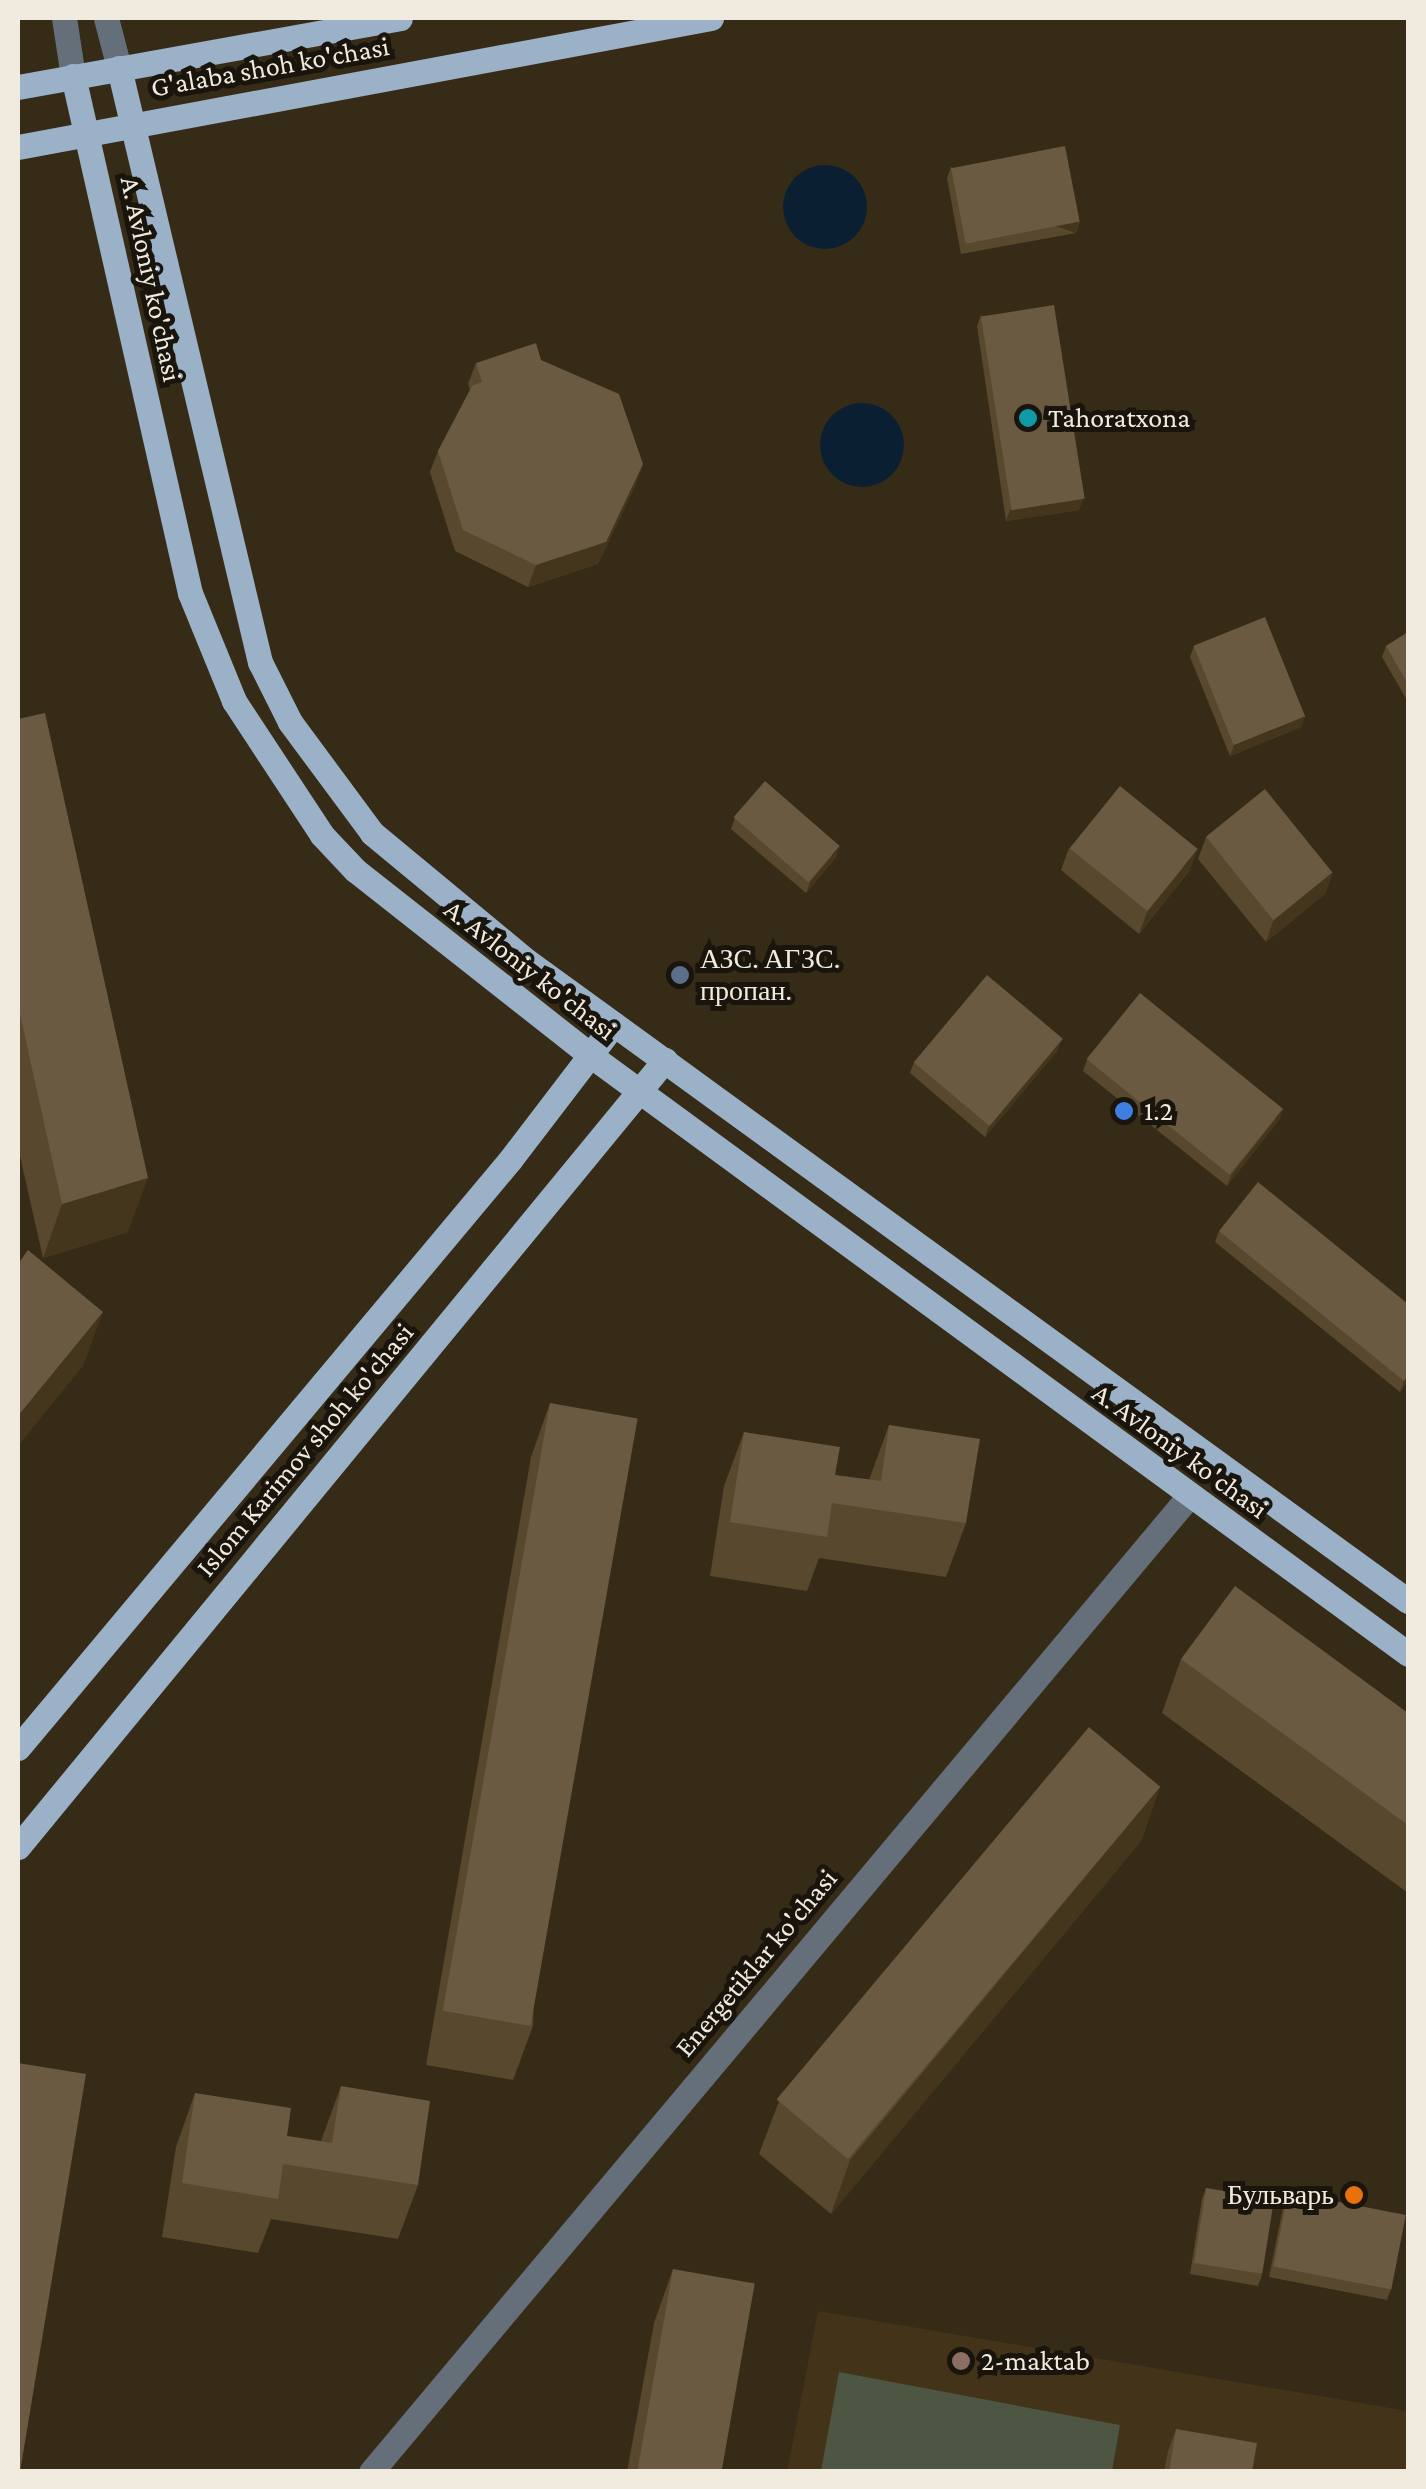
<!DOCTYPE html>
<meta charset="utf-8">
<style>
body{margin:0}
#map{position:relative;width:1426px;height:2489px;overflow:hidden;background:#362b17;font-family:"Crimson Pro",serif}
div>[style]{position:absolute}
.built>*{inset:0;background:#423319}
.green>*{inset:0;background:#4d5643}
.water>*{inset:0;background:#0b1f33}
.round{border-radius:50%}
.minor>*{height:25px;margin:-12.5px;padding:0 12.5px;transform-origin:12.5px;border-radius:12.5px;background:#646f7a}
.major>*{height:25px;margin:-12.5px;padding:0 12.5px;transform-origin:12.5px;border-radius:12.5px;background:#9bb1c7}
.wall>*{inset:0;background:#58492e}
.shaded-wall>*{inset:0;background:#44361d;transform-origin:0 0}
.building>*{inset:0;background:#695a41;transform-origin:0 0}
.dots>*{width:28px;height:28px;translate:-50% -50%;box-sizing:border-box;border:5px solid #19140c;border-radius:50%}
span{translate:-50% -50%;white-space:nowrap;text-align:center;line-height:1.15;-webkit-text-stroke:10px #19140c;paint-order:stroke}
.street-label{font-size:28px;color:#f1eade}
.poi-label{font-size:28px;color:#f1eade}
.left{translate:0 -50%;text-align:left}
.right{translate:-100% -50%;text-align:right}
.frame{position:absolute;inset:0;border:20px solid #f1eade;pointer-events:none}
</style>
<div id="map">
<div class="built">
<i style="clip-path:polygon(818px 2311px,1408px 2411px,1408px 2471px,787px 2472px)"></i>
</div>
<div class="green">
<i style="clip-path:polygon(839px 2372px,1120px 2425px,1112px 2471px,821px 2471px)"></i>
</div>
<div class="water">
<i class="round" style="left:783px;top:165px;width:84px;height:84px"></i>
<i class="round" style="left:820px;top:403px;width:84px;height:84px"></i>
</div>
<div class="minor">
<i style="left:64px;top:18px;width:59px;rotate:81.2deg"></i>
<i style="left:106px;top:18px;width:52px;rotate:75.4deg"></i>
<i style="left:371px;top:2472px;width:1273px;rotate:-50.03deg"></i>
</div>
<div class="major">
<i style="left:119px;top:68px;width:611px;rotate:76.65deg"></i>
<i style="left:260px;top:662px;width:67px;rotate:63.4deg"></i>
<i style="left:290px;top:722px;width:138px;rotate:53.5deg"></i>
<i style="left:372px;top:833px;width:201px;rotate:39.6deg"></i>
<i style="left:527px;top:961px;width:1089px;rotate:36deg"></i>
<i style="left:73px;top:76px;width:530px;rotate:77.25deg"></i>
<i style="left:190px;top:593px;width:117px;rotate:67.8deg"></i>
<i style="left:234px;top:701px;width:160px;rotate:56.7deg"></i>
<i style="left:322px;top:835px;width:48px;rotate:46.7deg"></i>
<i style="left:355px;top:870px;width:299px;rotate:38.2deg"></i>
<i style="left:590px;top:1055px;width:1014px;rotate:36.21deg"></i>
<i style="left:18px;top:87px;width:388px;rotate:-10.2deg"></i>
<i style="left:18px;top:147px;width:705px;rotate:-10.54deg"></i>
<i style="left:18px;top:1748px;width:767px;rotate:-50.08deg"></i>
<i style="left:510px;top:1160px;width:171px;rotate:-52.6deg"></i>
<i style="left:18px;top:1847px;width:1019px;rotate:-50.58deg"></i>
</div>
<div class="wall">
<i style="clip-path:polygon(951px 167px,1080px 222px,1076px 233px,961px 254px,947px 178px)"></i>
<i style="clip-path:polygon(981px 315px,1083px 499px,1079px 510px,1006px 521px,977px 326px)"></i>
<i style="clip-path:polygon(541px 360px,643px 464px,635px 486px,598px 564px,528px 587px,455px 551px,430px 472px,438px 451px,470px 390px,468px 384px,476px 363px)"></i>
<i style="clip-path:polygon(1408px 632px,1408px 702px,1382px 657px,1386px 646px)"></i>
<i style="clip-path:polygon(1194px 646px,1305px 716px,1301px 727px,1230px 756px,1190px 657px)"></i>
<i style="clip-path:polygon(18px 719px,128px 1232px,43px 1258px,18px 1147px)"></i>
<i style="clip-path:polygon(735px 818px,836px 857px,806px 893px,731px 829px)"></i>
<i style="clip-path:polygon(1206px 837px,1333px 872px,1325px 894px,1266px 942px,1198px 859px)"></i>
<i style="clip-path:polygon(1069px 848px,1190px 870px,1139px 934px,1061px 870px)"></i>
<i style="clip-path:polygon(1058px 1050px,985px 1137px,910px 1073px,914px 1062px)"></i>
<i style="clip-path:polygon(1087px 1060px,1280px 1119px,1227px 1186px,1083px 1071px)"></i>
<i style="clip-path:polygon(1219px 1231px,1408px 1304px,1408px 1381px,1400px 1392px,1215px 1242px)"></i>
<i style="clip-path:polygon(550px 1403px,533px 2026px,513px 2080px,426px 2065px,531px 1457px)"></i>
<i style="clip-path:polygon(889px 1425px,966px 1523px,946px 1577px,819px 1558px,807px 1591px,710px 1576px,724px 1486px,744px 1432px,835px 1475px,869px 1480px)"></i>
<i style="clip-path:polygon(1181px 1659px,1408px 1713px,1408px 1893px,1162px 1713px)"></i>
<i style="clip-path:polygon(1160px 1787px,1141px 1841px,831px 2214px,759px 2154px,779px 2101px)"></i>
<i style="clip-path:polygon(341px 2086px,418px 2185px,398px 2239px,271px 2219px,258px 2253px,162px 2237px,176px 2147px,195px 2093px,287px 2136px,321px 2141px)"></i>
<i style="clip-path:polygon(1206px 2188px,1262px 2275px,1258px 2286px,1190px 2274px,1202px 2199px)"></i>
<i style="clip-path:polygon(1288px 2192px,1391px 2289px,1387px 2300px,1269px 2277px,1284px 2203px)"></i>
<i style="clip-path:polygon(673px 2269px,722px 2472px,627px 2472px,654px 2323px)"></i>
<i style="clip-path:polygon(1176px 2429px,1252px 2472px,1164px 2472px,1168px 2451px)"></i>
</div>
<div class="shaded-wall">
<i style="left:1080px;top:222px;width:12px;height:117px;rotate:110deg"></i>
<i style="clip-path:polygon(643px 464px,635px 486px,598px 564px,528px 587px,536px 565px)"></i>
<i style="clip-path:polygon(1083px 499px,1079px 510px,1006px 521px,1010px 510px)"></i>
<i style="clip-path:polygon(1305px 716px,1301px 727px,1230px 756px,1234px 745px)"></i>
<i style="clip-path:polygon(840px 846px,836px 857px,806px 893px,810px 882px)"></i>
<i style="clip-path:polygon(1198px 849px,1190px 870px,1139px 934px,1147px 912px)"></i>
<i style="clip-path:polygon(1333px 872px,1325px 894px,1266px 942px,1273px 921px)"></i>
<i style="clip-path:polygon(1062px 1039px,1058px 1050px,985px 1137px,989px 1126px)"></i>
<i style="clip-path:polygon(1284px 1108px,1280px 1119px,1227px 1186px,1231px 1175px)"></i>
<i style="clip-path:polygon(148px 1178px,128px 1232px,43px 1258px,62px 1204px)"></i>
<i style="clip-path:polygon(103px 1312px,83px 1366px,18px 1446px,18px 1416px)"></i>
<i style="clip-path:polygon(1408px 1375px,1408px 1381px,1400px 1392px,1404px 1381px)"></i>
<i style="clip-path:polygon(1160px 1787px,1141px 1841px,831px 2214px,850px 2160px)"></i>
</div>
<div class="building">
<i style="left:1065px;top:146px;width:77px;height:116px;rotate:79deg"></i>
<i style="left:1054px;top:305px;width:196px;height:74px;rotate:81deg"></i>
<i style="clip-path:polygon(536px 343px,541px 360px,619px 394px,643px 464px,606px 542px,536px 565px,463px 530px,438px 451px,472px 386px,482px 382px,476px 363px)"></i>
<i style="left:1265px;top:617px;width:107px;height:77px;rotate:68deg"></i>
<i style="clip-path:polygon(1408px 632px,1408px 684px,1386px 646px)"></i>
<i style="clip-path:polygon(45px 713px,148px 1178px,62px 1204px,18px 1005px,18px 719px)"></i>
<i style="left:765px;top:781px;width:99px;height:48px;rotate:41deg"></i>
<i style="left:1120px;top:786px;width:100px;height:80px;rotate:39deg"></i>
<i style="left:1265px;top:789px;width:107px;height:76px;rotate:51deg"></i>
<i style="left:987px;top:975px;width:99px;height:114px;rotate:40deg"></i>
<i style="left:1140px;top:993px;width:184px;height:85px;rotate:39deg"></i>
<i style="clip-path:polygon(1258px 1182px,1408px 1304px,1408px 1375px,1404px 1381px,1219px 1231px)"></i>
<i style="clip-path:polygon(28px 1250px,103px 1312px,18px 1416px,18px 1264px)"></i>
<i style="left:550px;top:1403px;width:89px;height:617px;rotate:10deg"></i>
<i style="clip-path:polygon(889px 1425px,980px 1439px,966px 1523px,832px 1503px,827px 1537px,730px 1522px,744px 1432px,840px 1447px,835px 1475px,881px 1481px)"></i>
<i style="clip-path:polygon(1235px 1586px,1408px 1713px,1408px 1825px,1181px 1659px)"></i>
<i style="left:1089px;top:1727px;width:93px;height:486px;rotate:40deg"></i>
<i style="clip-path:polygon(18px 2063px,86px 2074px,20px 2472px,18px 2472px)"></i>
<i style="clip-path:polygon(341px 2086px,430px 2101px,418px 2185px,283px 2164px,278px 2199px,182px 2183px,195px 2093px,291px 2108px,287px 2136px,332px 2143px)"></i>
<i style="left:1206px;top:2188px;width:69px;height:76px;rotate:9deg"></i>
<i style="left:1288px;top:2192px;width:120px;height:76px;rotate:11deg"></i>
<i style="left:673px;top:2269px;width:83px;height:206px;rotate:10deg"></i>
<i style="clip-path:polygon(1176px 2429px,1257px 2443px,1252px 2472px,1169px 2472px)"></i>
</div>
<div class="dots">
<i style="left:1028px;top:418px;background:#0f9aa8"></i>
<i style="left:680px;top:975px;background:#5c6f8a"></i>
<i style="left:1124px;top:1111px;background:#3f7fe0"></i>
<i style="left:1354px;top:2195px;background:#e8710a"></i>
<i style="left:961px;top:2361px;background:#8d6e63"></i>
</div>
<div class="street-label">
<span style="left:270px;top:67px;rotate:-10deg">G'alaba shoh ko'chasi</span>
<span style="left:151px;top:279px;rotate:78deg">A. Avloniy ko'chasi</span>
<span style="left:530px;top:970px;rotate:38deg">A. Avloniy ko'chasi</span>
<span style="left:305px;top:1450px;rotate:-50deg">Islom Karimov shoh ko'chasi</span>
<span style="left:1180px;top:1451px;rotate:36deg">A. Avloniy ko'chasi</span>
<span style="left:756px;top:1963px;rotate:-50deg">Energetiklar ko'chasi</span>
</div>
<div class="poi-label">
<span class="left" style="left:1048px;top:418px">Tahoratxona</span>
<span class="left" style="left:700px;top:975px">АЗС. АГЗС.<br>пропан.</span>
<span class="left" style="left:1144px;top:1111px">1.2</span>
<span class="right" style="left:1334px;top:2195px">Бульварь</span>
<span class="left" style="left:981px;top:2361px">2-maktab</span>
</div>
<div class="frame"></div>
</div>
